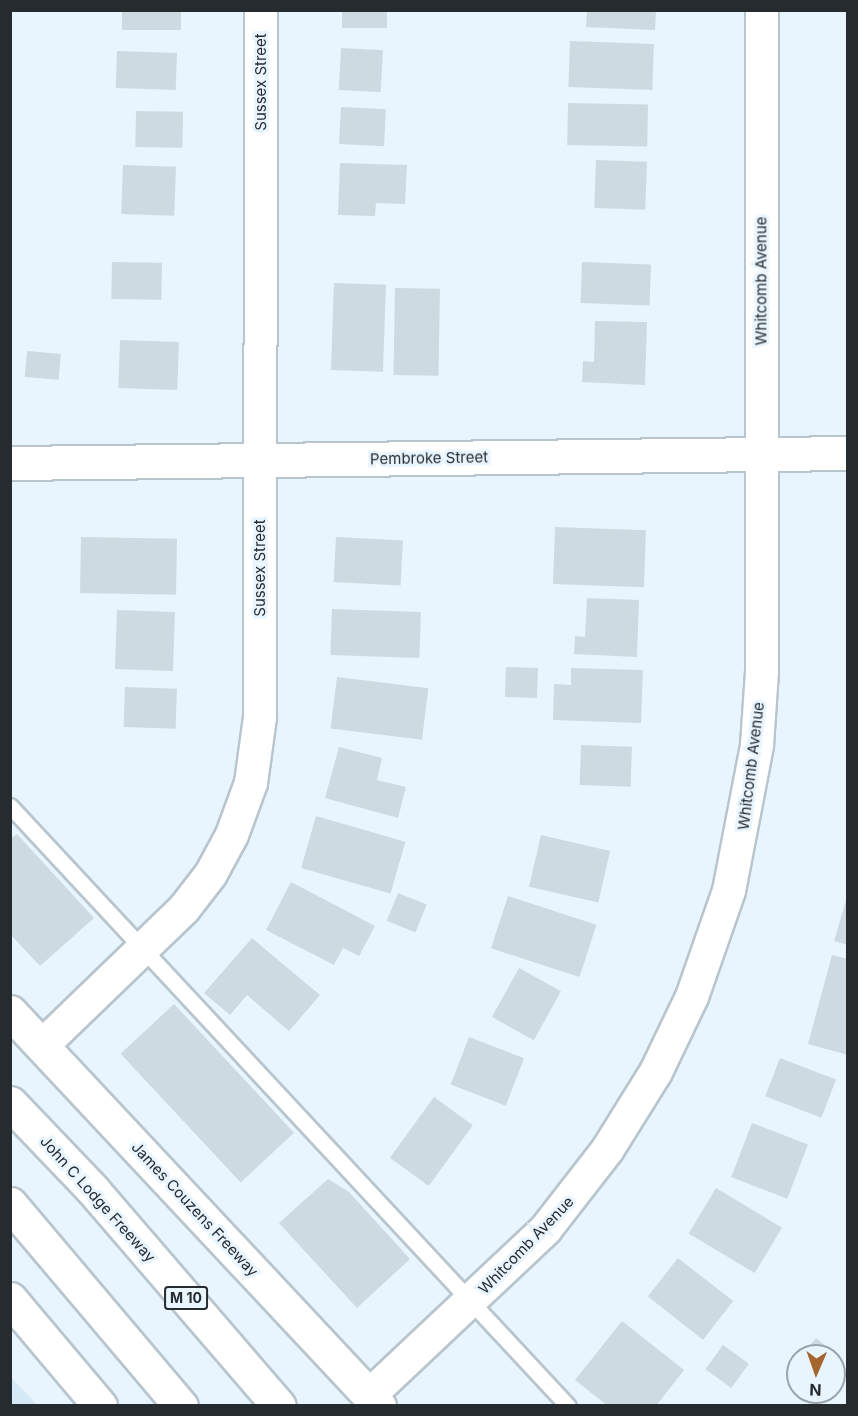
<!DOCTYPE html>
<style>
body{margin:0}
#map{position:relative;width:858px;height:1416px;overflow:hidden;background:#e8f5fe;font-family:Inter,sans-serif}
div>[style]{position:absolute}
.built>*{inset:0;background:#d5eaf6}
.building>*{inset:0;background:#cddae2;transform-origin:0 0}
.roads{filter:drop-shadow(2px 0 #b8c5cd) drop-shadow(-2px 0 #b8c5cd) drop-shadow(0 2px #b8c5cd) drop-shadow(0 -2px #b8c5cd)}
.lane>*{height:15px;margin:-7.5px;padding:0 7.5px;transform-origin:7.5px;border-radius:7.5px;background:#fff}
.street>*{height:32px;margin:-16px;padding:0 16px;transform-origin:16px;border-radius:16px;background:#fff}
.secondary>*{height:33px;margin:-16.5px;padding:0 16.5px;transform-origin:16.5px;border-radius:16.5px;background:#fff}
.highway>*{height:33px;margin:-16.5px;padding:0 16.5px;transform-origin:16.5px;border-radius:16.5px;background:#fff}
span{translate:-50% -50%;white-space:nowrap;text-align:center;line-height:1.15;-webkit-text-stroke:6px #e8f5fe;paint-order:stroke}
.shield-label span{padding:2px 4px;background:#e8f5fe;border:2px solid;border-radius:4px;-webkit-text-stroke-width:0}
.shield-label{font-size:14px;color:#262b2f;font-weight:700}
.street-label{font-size:15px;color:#262b2f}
.frame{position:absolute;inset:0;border:12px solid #262b2f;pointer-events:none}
.north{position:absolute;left:786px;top:1344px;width:60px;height:60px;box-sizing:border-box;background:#e8f5fe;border:2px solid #9aa4ab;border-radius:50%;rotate:182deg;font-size:16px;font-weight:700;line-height:24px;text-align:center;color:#262b2f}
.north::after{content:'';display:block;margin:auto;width:21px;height:27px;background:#a5652e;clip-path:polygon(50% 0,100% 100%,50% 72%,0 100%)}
</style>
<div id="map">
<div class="built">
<i style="clip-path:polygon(11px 1377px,37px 1405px,11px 1405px)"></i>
</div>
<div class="building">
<i style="left:122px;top:10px;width:59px;height:20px"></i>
<i style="left:342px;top:10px;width:45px;height:18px"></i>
<i style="clip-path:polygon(587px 10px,656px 10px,655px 30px,586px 27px)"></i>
<i style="left:570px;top:41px;width:84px;height:46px;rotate:2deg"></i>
<i style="left:341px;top:48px;width:42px;height:42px;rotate:3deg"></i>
<i style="left:117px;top:51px;width:60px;height:37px;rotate:2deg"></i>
<i style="left:568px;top:103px;width:80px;height:42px;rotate:1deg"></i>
<i style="left:341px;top:107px;width:45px;height:37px;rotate:3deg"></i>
<i style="left:136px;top:111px;width:47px;height:36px;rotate:1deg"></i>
<i style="left:596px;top:160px;width:51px;height:48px;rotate:2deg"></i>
<i style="clip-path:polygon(340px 163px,407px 165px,405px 204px,376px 203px,375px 216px,338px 215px)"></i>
<i style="left:123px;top:165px;width:53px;height:49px;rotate:2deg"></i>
<i style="left:112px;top:262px;width:50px;height:37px;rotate:1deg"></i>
<i style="left:582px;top:262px;width:69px;height:41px;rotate:2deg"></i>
<i style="left:334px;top:283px;width:52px;height:87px;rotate:2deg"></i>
<i style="left:395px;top:288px;width:45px;height:87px;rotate:1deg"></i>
<i style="clip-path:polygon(595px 321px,647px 322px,645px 385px,582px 382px,583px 361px,594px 362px)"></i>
<i style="left:120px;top:340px;width:59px;height:48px;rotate:2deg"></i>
<i style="left:27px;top:351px;width:34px;height:26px;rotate:5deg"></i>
<i style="left:555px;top:527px;width:91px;height:57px;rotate:2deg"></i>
<i style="left:81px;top:537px;width:96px;height:56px;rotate:1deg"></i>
<i style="left:336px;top:537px;width:67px;height:45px;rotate:3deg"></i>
<i style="clip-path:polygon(587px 598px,639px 600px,637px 657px,574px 654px,575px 636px,585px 637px)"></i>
<i style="left:332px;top:609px;width:89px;height:46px;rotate:2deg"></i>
<i style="left:117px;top:610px;width:58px;height:59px;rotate:2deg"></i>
<i style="left:506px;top:667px;width:32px;height:30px;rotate:2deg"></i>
<i style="clip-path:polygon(571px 668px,643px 670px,641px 723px,553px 720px,554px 684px,571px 685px)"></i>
<i style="left:337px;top:677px;width:92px;height:52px;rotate:7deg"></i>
<i style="left:125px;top:687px;width:52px;height:40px;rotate:2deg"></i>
<i style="left:581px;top:745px;width:51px;height:40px;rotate:2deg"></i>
<i style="clip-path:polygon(339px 747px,382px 758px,377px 780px,406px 787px,398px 818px,325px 798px)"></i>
<i style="left:316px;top:816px;width:93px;height:54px;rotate:16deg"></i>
<i style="clip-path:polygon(17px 834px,94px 918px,40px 966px,10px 934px,10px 839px)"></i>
<i style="left:541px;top:835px;width:71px;height:53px;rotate:13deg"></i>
<i style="clip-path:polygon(291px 882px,375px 926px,359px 956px,343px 948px,334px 965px,266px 930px)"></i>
<i style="left:398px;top:893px;width:31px;height:30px;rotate:22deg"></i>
<i style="left:508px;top:896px;width:93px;height:55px;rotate:18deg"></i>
<i style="clip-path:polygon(847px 897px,848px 897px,848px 945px,834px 941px)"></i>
<i style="clip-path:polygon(252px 938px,320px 995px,289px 1031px,247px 995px,230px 1015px,204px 993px)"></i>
<i style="clip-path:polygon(832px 955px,848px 959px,848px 1055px,808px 1044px)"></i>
<i style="left:519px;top:968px;width:48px;height:56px;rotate:29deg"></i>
<i style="left:174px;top:1004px;width:176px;height:73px;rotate:47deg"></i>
<i style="left:469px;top:1037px;width:59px;height:51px;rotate:21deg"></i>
<i style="left:780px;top:1058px;width:60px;height:41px;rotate:21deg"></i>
<i style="left:434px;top:1097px;width:48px;height:75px;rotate:36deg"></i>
<i style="left:752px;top:1123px;width:60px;height:58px;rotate:21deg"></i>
<i style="clip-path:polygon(328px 1179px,349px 1192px,410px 1259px,357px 1308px,279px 1223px)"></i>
<i style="left:716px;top:1188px;width:77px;height:53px;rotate:31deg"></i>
<i style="left:678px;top:1258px;width:70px;height:49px;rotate:38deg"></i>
<i style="clip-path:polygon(622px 1321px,684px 1370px,656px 1406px,608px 1406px,575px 1380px)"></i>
<i style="clip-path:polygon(816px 1338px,840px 1358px,834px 1365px,834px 1356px,801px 1356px)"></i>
<i style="left:723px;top:1345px;width:32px;height:30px;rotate:36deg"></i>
</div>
<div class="roads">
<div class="lane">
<i style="left:10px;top:806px;width:819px;rotate:47.08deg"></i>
</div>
<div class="street">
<i style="left:42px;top:1046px;width:197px;rotate:-44deg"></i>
<i style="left:184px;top:909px;width:44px;rotate:-52.4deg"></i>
<i style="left:211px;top:874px;width:44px;rotate:-61.7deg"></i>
<i style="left:232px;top:835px;width:55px;rotate:-69.9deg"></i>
<i style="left:251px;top:783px;width:67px;rotate:-82.2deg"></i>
<i style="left:260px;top:717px;width:707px;rotate:-89.92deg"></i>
<i style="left:370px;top:1395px;width:242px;rotate:-43.3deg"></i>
<i style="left:546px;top:1229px;width:101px;rotate:-52.2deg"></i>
<i style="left:608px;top:1149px;width:91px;rotate:-58.1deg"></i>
<i style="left:656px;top:1072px;width:83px;rotate:-64.4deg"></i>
<i style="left:692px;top:997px;width:112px;rotate:-70.8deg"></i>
<i style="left:729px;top:891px;width:149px;rotate:-79.1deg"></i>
<i style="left:757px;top:745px;width:74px;rotate:-86.1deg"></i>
<i style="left:762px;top:671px;width:661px;rotate:-90deg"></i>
</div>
<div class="secondary">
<i style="left:10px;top:463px;width:838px;rotate:-0.68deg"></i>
<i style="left:10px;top:1012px;width:540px;rotate:46.88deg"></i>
<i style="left:10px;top:1299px;width:140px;rotate:49.9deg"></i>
</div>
<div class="highway">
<i style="left:10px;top:1103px;width:120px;rotate:46.3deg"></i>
<i style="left:93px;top:1190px;width:285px;rotate:49.3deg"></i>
<i style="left:10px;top:1204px;width:265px;rotate:49.8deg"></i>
</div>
</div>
<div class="shield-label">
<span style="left:186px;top:1298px">M 10</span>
</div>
<div class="street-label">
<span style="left:261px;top:82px;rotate:-90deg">Sussex Street</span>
<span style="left:761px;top:281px;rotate:-90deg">Whitcomb Avenue</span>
<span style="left:429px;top:458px;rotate:-1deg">Pembroke Street</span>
<span style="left:260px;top:568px;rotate:-90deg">Sussex Street</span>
<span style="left:751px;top:766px;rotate:-83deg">Whitcomb Avenue</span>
<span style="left:98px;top:1199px;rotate:48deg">John C Lodge Freeway</span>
<span style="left:195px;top:1209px;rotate:47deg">James Couzens Freeway</span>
<span style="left:526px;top:1245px;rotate:-46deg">Whitcomb Avenue</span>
</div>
<div class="frame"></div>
<div class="north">N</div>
</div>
